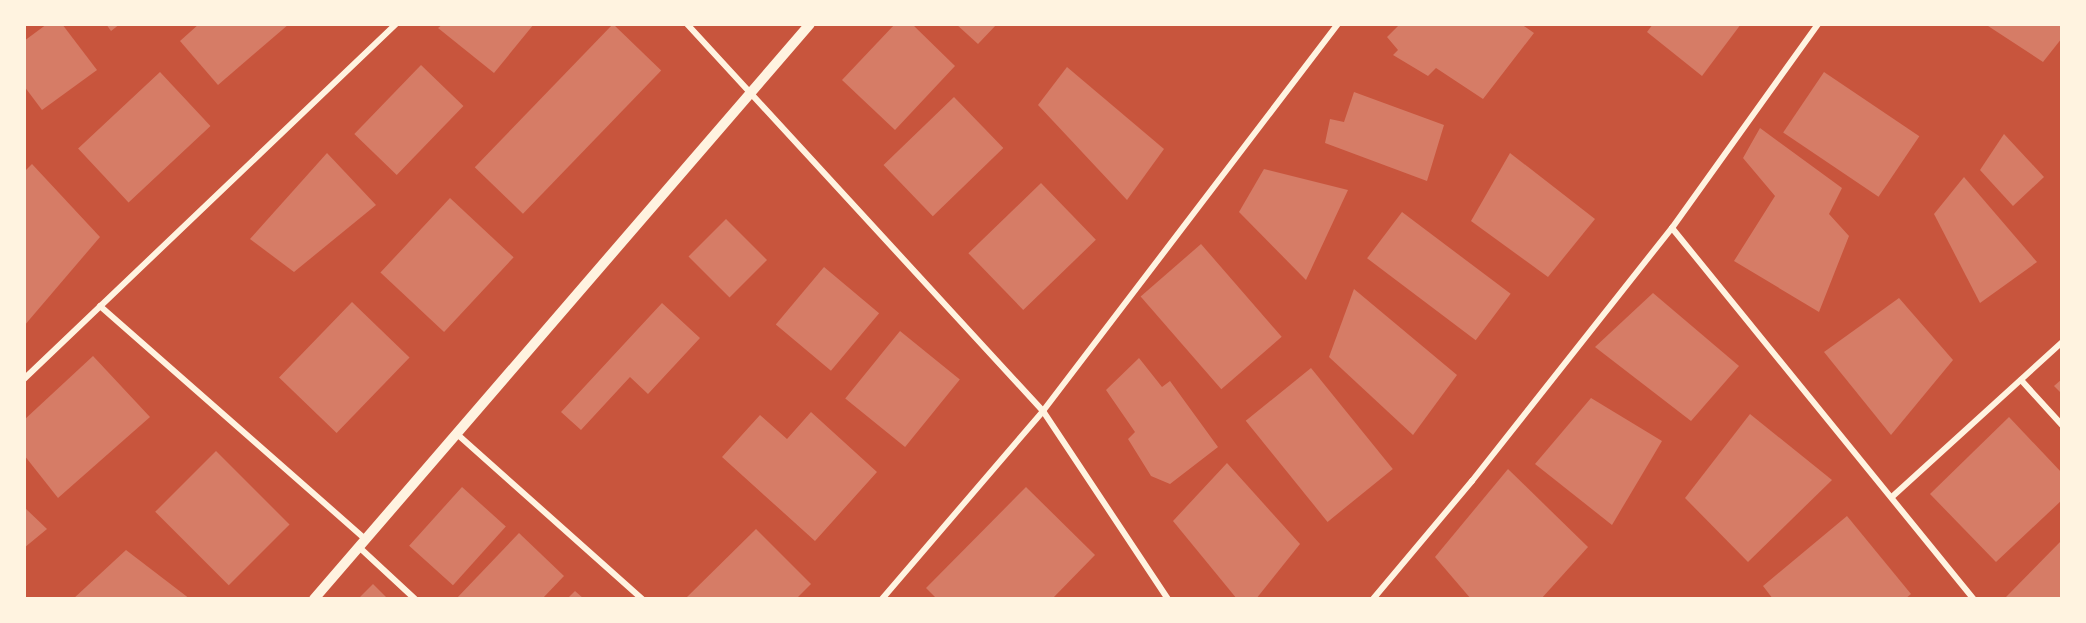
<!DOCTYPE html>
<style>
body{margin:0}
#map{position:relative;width:2086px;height:623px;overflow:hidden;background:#c8553d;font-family:Poppins,sans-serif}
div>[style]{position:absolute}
.building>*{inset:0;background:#d67c66;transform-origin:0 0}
.minor>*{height:6px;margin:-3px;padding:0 3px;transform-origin:3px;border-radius:3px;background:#fff3e0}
.tertiary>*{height:10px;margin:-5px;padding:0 5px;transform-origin:5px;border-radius:5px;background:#fff3e0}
span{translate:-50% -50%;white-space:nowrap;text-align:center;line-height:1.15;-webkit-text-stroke:6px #fff3e0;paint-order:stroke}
.frame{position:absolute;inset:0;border:26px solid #fff3e0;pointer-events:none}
</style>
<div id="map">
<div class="building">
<i style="clip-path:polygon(47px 24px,62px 24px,97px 70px,42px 110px,24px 86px,24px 41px)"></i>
<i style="clip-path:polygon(106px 24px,120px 24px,111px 31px)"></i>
<i style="clip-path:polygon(199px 24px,289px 24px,218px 85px,180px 41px)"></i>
<i style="clip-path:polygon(443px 24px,534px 24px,494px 73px,438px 28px)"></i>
<i style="left:613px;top:24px;width:67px;height:199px;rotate:44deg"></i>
<i style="clip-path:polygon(895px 24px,912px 24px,955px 66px,895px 130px,842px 80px)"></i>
<i style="clip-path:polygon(956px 24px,997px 24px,978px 44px)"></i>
<i style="clip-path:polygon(1400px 24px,1521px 24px,1534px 33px,1483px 99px,1436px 68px,1428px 76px,1393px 55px,1398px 50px,1387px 37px)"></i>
<i style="clip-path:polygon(1653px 24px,1741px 24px,1702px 76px,1647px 32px)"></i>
<i style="clip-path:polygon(1985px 24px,2062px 24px,2062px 38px,2043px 62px)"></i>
<i style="left:421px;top:65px;width:59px;height:96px;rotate:44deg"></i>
<i style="clip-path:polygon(1067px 67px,1164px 149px,1127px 200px,1038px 105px)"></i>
<i style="left:160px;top:72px;width:74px;height:112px;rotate:47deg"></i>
<i style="left:1824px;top:72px;width:115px;height:73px;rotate:34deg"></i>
<i style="clip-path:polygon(1354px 92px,1444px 125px,1427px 181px,1325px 143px,1330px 119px,1344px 122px)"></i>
<i style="left:954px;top:97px;width:71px;height:98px;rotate:46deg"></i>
<i style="clip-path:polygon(1760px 128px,1842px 188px,1829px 214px,1849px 236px,1819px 312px,1734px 261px,1775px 196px,1743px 158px)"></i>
<i style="clip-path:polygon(2004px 134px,2044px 177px,2013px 206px,1980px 170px)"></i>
<i style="clip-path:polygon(327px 153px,376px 205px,294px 272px,250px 239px)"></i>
<i style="clip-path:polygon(1510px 153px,1595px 219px,1548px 277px,1471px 221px)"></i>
<i style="clip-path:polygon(32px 164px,100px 237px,24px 326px,24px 172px)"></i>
<i style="clip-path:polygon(1264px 169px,1348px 190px,1306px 280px,1239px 212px)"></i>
<i style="clip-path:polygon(1964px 177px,2037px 262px,1980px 303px,1934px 214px)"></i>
<i style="left:1041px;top:183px;width:79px;height:101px;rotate:46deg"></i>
<i style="left:450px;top:198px;width:87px;height:102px;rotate:43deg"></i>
<i style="left:1402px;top:212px;width:136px;height:58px;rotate:37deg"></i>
<i style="left:726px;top:219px;width:58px;height:53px;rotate:45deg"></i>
<i style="left:1201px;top:244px;width:123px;height:80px;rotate:49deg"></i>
<i style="left:824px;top:267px;width:72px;height:75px;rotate:40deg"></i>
<i style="clip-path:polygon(1354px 289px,1457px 375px,1413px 435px,1329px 357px)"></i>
<i style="clip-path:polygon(1653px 293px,1739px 366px,1691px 421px,1595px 347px)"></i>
<i style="clip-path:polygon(1899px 298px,1953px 360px,1891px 435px,1824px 352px)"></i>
<i style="left:352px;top:302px;width:80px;height:105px;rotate:44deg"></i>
<i style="clip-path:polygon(662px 303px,700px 338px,648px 394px,630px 377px,581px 430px,561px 412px)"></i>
<i style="left:900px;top:331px;width:77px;height:87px;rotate:39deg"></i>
<i style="clip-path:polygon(93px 356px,150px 417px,58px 498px,24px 455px,24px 420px)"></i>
<i style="clip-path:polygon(1139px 358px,1162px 387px,1170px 381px,1218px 447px,1170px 484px,1151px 476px,1128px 439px,1135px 432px,1106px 390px)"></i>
<i style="left:1311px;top:368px;width:130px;height:84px;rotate:51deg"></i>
<i style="clip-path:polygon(2062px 379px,2062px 394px,2054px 386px)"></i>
<i style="clip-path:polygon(1591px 398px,1662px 441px,1612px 525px,1535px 464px)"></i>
<i style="clip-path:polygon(811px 412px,877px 472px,815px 541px,722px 457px,760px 415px,787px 439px)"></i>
<i style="clip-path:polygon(1750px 414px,1832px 480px,1748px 562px,1685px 498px)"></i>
<i style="clip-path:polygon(2009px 417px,2062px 473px,2062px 500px,1996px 562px,1930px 494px)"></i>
<i style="left:216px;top:451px;width:104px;height:86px;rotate:45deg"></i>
<i style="clip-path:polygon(1227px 463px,1300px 544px,1256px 599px,1237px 599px,1173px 521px)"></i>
<i style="clip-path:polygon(1508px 469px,1588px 547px,1541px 599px,1471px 599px,1435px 557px)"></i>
<i style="left:462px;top:487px;width:59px;height:79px;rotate:42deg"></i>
<i style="clip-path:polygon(1026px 487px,1095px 555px,1052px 599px,937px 599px,926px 588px)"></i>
<i style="clip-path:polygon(24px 507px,47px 529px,24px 548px)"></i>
<i style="clip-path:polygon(1847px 516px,1911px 594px,1905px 599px,1773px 599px,1763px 586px)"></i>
<i style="clip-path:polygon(756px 529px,811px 584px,796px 599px,685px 599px)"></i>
<i style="clip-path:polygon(519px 533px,564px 576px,542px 599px,456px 599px)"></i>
<i style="clip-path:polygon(2062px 540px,2062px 599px,2008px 599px,2006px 597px)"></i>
<i style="clip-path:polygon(126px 550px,190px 599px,73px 599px)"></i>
<i style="clip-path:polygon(373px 584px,388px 599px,358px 599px)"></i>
<i style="clip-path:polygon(575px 591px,584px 599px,567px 599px)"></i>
</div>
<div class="minor">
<i style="left:687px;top:24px;width:526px;rotate:47.39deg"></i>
<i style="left:1043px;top:411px;width:226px;rotate:56.4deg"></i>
<i style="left:1672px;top:228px;width:478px;rotate:50.9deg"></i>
<i style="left:100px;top:306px;width:354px;rotate:41.3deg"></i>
<i style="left:24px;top:379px;width:514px;rotate:-43.66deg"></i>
<i style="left:2021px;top:380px;width:61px;rotate:47.7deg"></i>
<i style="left:457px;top:434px;width:248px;rotate:41.7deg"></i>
<i style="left:1893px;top:496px;width:229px;rotate:-42.3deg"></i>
<i style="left:360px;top:548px;width:75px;rotate:42.8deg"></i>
<i style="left:882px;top:599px;width:248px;rotate:-49.4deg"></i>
<i style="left:1043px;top:411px;width:487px;rotate:-52.7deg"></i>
<i style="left:1373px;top:599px;width:154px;rotate:-50deg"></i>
<i style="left:1472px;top:481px;width:323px;rotate:-51.7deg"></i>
<i style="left:1672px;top:228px;width:251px;rotate:-54.4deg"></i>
</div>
<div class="tertiary">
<i style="left:314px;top:599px;width:759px;rotate:-49.22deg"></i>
</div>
<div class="frame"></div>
</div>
